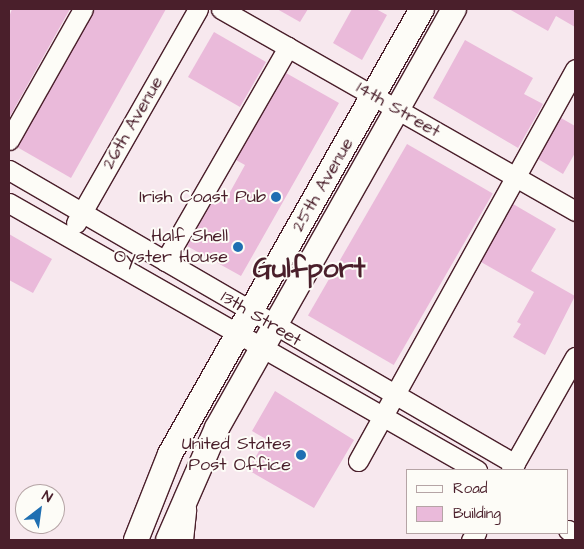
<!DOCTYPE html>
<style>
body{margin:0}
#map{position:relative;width:584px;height:549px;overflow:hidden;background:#f7e8ee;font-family:"Architects Daughter",sans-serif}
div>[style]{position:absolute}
.building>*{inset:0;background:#eabada;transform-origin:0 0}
.roads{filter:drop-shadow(1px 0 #4a1f2b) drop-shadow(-1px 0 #4a1f2b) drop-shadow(0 1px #4a1f2b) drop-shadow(0 -1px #4a1f2b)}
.minor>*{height:19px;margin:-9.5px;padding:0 9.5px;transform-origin:9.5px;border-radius:9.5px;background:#fdfcf7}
.major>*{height:24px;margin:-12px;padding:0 12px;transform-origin:12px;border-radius:12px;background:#fdfcf7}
.dots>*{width:14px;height:14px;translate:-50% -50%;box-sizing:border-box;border:2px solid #fdfcf7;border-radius:50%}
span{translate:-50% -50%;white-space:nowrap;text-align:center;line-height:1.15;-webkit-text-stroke:4px #fdfcf7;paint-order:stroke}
.street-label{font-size:18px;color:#4a1f2b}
.poi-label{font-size:18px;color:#4a1f2b}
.right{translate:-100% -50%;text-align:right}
.town-label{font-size:28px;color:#4a1f2b;font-weight:700}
.frame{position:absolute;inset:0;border:10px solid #4a1f2b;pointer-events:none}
.legend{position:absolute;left:406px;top:469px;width:162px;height:65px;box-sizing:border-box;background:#fdfcf7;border:1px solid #b5a4a5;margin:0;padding:6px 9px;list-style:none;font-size:15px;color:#4a1f2b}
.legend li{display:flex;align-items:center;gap:10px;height:25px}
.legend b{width:25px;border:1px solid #b5a4a5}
.north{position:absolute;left:15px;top:484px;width:50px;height:50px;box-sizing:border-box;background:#fdfcf7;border:1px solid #b5a4a5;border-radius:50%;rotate:30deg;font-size:14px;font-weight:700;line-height:20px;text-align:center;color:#4a1f2b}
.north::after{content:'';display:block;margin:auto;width:18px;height:22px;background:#1f6fb2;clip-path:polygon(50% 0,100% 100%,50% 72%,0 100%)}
</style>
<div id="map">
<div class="building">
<i style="clip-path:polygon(12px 9px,70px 9px,9px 118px,9px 17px)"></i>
<i style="clip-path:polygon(94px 9px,166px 9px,71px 178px,17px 147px)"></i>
<i style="clip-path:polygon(277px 9px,308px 9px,300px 22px)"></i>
<i style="clip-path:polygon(352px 9px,376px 9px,387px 15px,362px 60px,333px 43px)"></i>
<i style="clip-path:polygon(509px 9px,575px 9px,575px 27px,556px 16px,548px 31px)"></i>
<i style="left:214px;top:32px;width:60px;height:52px;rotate:30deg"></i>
<i style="clip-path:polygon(465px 40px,533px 78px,524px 94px,543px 104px,518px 148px,433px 98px)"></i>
<i style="clip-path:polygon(286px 73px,339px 103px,241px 276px,187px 246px,215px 197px,224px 203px,245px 165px,236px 160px)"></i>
<i style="clip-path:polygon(561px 118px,575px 126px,575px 153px,563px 174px,538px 159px)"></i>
<i style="left:407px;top:144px;width:99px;height:198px;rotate:30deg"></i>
<i style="clip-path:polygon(513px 204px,556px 229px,531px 271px,575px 296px,545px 355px,513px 337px,521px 324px,517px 322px,534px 292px,481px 262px)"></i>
<i style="clip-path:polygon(9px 234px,52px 259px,33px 293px,9px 280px)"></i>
<i style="clip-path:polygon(275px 391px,354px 440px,314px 508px,248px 470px,266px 439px,252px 431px)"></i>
</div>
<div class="roads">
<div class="minor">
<i style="left:221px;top:9px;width:408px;rotate:29.7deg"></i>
<i style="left:9px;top:140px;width:150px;rotate:-60.5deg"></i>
<i style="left:9px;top:170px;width:585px;rotate:30.16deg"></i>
<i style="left:9px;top:203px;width:539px;rotate:29.71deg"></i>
<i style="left:76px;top:223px;width:246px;rotate:-60.3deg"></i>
<i style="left:165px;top:261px;width:247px;rotate:-60.1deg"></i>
<i style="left:358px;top:461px;width:448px;rotate:-61deg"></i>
<i style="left:511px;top:470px;width:130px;rotate:-60.5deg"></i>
<i style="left:568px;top:530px;width:8px;rotate:30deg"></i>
<i style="left:183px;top:540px;width:31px;rotate:-84deg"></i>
<i style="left:471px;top:540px;width:9px;rotate:-54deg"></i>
</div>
<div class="major">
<i style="left:136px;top:540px;width:92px;rotate:-68.4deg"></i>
<i style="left:170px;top:454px;width:511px;rotate:-60.48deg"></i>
<i style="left:168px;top:540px;width:122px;rotate:-66.4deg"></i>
<i style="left:217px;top:428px;width:481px;rotate:-60.5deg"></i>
</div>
</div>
<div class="dots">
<i style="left:276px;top:197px;background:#1f6fb2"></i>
<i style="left:238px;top:247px;background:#1f6fb2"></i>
<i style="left:301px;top:455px;background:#1f6fb2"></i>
</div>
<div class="street-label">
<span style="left:398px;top:110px;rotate:30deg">14th Street</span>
<span style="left:133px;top:123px;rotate:-60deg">26th Avenue</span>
<span style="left:323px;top:185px;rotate:-60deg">25th Avenue</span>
<span style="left:261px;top:319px;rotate:31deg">13th Street</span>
</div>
<div class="poi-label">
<span class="right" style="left:266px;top:197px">Irish Coast Pub</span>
<span class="right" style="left:228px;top:247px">Half Shell<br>Oyster House</span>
<span class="right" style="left:291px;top:455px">United States<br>Post Office</span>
</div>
<div class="town-label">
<span style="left:309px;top:269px">Gulfport</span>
</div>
<div class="frame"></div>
<ul class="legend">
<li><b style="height:6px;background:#fdfcf7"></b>Road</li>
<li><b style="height:14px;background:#eabada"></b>Building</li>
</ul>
<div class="north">N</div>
</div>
